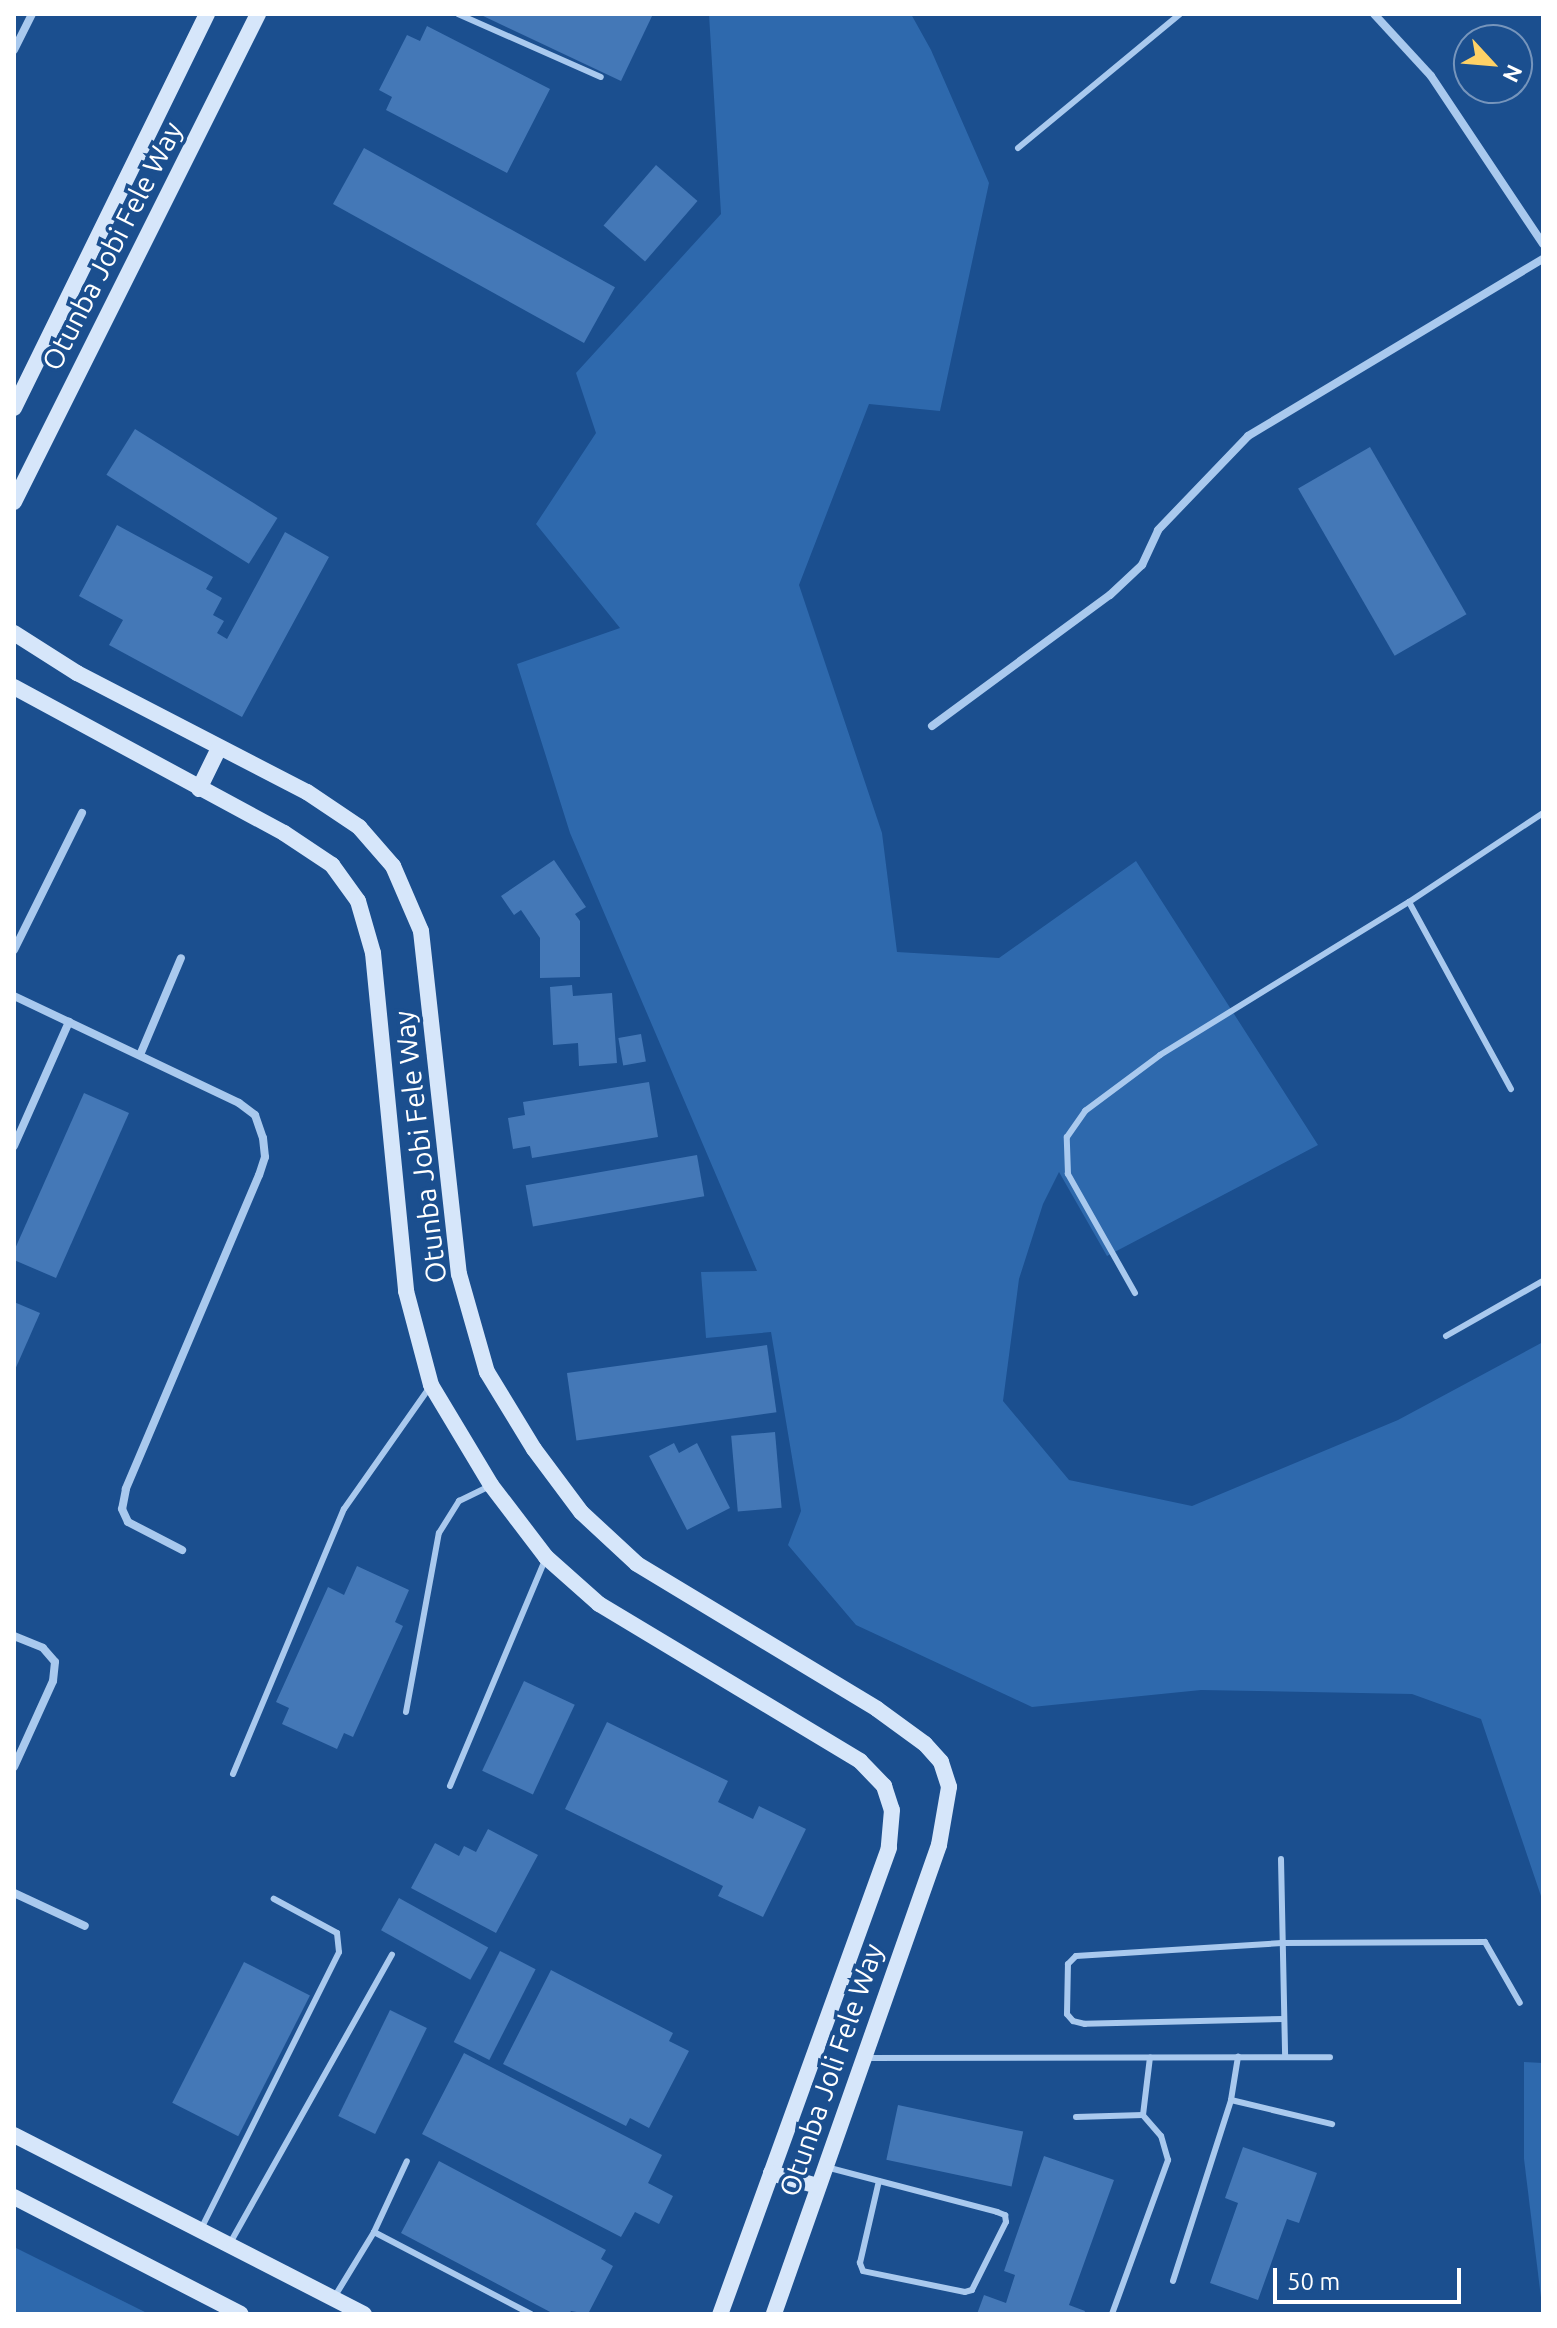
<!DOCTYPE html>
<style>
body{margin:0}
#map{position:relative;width:1557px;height:2328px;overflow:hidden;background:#1b4f8f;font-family:Ubuntu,sans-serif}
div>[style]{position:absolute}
.green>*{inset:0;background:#2e69ad}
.building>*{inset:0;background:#4478b7;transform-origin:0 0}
.lane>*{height:6px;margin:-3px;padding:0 3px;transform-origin:3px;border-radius:3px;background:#a9c9ee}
.street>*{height:8px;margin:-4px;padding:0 4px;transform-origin:4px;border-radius:4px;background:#a9c9ee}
.secondary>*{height:16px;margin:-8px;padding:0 8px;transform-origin:8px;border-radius:8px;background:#d6e6fa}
span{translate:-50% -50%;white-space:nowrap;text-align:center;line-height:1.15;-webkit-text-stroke:7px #1b4f8f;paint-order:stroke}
.street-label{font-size:28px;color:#fff}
.frame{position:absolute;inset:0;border:16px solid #fff;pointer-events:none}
.north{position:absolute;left:1453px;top:24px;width:80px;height:80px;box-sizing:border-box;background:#1b4f8f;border:2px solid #7695bc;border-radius:50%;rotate:116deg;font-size:22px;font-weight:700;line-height:32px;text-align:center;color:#fff}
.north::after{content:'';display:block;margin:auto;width:28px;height:36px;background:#ffd166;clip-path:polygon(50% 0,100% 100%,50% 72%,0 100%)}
.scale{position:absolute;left:1273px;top:2268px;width:188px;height:36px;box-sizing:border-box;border:4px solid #fff;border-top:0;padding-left:10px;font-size:24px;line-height:28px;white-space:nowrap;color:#fff;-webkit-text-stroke:6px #1b4f8f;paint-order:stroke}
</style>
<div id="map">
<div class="green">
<i style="clip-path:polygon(709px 14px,911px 14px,931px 50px,989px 183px,940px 411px,869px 404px,799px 585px,882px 833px,897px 952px,999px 958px,1136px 861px,1318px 1145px,1107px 1256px,1059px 1172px,1043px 1204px,1019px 1279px,1003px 1401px,1069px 1480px,1192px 1506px,1398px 1420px,1543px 1342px,1543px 1902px,1481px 1719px,1412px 1694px,1201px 1690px,1032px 1707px,856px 1625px,788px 1545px,801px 1511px,771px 1332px,706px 1338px,701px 1272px,757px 1271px,570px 833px,517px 664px,620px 628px,536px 524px,596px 433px,576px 373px,721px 214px)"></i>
<i style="clip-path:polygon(1524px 2062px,1543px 2063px,1543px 2314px,1524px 2159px)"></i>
<i style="clip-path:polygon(14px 2247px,149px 2314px,14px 2314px)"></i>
</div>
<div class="building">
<i style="clip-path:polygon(479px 14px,653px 14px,621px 81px)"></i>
<i style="clip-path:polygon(427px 26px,550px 89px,507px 173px,386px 110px,392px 97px,379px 90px,407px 35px,420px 41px)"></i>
<i style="left:364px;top:148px;width:287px;height:64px;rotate:29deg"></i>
<i style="left:656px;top:165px;width:55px;height:80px;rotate:41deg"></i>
<i style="left:135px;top:429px;width:168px;height:54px;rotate:32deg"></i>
<i style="left:1370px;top:447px;width:193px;height:83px;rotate:60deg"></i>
<i style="clip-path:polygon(117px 525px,213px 577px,206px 589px,222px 598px,213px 615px,224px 621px,217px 633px,227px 639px,285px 532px,329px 557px,242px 717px,109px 645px,123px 620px,79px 596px)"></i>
<i style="clip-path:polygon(554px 860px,586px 907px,575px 914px,580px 921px,580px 977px,540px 978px,540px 938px,521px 910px,514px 915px,501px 896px)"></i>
<i style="clip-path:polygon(572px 985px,573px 996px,612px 993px,617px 1063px,579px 1066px,578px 1043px,553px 1045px,550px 987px)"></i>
<i style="left:641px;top:1034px;width:28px;height:23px;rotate:80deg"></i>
<i style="clip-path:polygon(649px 1082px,658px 1137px,532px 1158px,530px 1146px,513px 1149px,508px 1118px,525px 1115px,523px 1102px)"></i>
<i style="clip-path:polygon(84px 1093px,129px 1113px,56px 1278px,14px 1260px,14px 1251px)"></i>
<i style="left:697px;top:1155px;width:42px;height:174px;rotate:80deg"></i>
<i style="clip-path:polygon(14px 1302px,40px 1313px,14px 1372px)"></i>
<i style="left:767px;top:1345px;width:68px;height:202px;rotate:82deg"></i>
<i style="left:775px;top:1432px;width:76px;height:44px;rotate:85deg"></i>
<i style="clip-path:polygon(674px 1443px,679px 1453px,697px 1443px,730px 1508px,687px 1530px,649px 1456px)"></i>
<i style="clip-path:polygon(357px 1566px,409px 1590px,395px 1622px,403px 1626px,353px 1737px,344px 1733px,337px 1749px,282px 1724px,289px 1708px,276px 1702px,328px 1587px,344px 1595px)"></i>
<i style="left:524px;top:1681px;width:56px;height:99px;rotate:25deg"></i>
<i style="clip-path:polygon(607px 1722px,728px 1781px,718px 1802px,753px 1819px,759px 1806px,806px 1829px,763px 1917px,718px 1896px,723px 1886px,565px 1809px)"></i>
<i style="clip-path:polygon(488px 1829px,538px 1855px,496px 1933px,411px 1888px,435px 1843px,459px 1856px,464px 1846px,476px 1852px)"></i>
<i style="left:399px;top:1898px;width:102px;height:37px;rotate:29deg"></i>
<i style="left:500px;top:1951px;width:40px;height:102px;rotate:27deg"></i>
<i style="left:244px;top:1962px;width:74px;height:158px;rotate:27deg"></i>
<i style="clip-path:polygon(551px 1970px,673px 2033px,669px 2041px,689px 2051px,649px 2128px,630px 2118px,626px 2126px,503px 2064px)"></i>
<i style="left:390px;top:2010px;width:41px;height:118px;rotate:26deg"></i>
<i style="clip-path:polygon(464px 2053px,662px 2155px,648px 2183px,673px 2196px,659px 2224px,635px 2212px,621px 2237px,422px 2134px)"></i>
<i style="left:898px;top:2105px;width:128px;height:56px;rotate:12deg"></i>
<i style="clip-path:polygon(1243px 2147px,1317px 2173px,1299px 2223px,1287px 2219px,1258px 2300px,1210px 2283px,1238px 2203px,1225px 2198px)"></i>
<i style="clip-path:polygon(1044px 2156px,1114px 2180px,1069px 2305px,1085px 2311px,1084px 2314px,977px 2314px,984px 2295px,1006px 2303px,1015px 2275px,1004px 2271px)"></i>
<i style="clip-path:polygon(439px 2161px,606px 2250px,601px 2259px,613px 2266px,588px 2314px,571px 2311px,569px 2314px,554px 2314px,401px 2233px)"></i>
</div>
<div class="lane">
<i style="left:458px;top:14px;width:156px;rotate:23.8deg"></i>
<i style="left:1018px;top:148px;width:210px;rotate:-39.6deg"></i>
<i style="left:1409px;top:902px;width:213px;rotate:61.4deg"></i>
<i style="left:1135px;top:1293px;width:137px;rotate:-119.4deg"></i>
<i style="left:1068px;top:1174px;width:37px;rotate:-92deg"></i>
<i style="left:1067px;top:1137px;width:32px;rotate:-55deg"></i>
<i style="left:1085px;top:1111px;width:94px;rotate:-36.7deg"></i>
<i style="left:1160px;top:1055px;width:292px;rotate:-31.6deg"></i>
<i style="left:1409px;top:902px;width:161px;rotate:-33.6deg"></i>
<i style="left:1446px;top:1336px;width:112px;rotate:-29.6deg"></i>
<i style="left:406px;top:1712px;width:182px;rotate:-79.6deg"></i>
<i style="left:439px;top:1533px;width:38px;rotate:-58deg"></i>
<i style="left:459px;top:1501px;width:32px;rotate:-26deg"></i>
<i style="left:233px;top:1774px;width:287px;rotate:-67.3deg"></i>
<i style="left:344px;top:1509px;width:148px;rotate:-54.9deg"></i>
<i style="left:450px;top:1786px;width:245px;rotate:-67.2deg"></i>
<i style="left:1281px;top:1859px;width:198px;rotate:88.8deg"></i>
<i style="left:1284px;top:2019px;width:199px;rotate:178.6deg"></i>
<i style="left:1085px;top:2024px;width:12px;rotate:-166deg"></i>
<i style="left:1073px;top:2021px;width:9px;rotate:-131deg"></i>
<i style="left:1067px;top:2014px;width:50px;rotate:-88.9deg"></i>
<i style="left:1068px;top:1964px;width:11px;rotate:-45deg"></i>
<i style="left:1076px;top:1956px;width:206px;rotate:-3.6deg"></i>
<i style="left:1282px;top:1943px;width:203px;rotate:-0.3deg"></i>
<i style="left:1485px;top:1942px;width:70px;rotate:60.2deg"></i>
<i style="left:865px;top:2058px;width:465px;rotate:-0.1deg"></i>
<i style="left:1231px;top:2100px;width:104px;rotate:13.4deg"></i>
<i style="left:1076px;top:2117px;width:67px;rotate:-1.7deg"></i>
<i style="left:826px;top:2167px;width:177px;rotate:14.7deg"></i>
<i style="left:997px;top:2212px;width:9px;rotate:21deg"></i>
<i style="left:1005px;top:2215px;width:7px;rotate:82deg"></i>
<i style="left:1006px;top:2222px;width:76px;rotate:116.6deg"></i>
<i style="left:972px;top:2290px;width:7px;rotate:164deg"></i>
<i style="left:965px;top:2292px;width:104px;rotate:-168.4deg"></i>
<i style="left:863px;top:2271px;width:9px;rotate:-111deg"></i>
<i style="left:860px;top:2263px;width:84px;rotate:-77deg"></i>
<i style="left:202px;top:2227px;width:307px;rotate:-63.5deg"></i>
<i style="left:339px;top:1952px;width:19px;rotate:-96deg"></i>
<i style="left:337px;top:1933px;width:72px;rotate:-151.6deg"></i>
<i style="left:374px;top:2232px;width:78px;rotate:-65.1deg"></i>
<i style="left:229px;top:2245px;width:333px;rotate:-60.7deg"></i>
<i style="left:1173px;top:2281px;width:190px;rotate:-72.2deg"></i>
<i style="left:1231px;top:2100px;width:44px;rotate:-80.8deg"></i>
<i style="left:335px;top:2296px;width:75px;rotate:-58.6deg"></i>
<i style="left:374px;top:2232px;width:177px;rotate:27.6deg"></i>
<i style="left:1112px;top:2314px;width:164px;rotate:-70deg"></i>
<i style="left:1168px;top:2160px;width:25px;rotate:-106deg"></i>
<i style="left:1161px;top:2136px;width:28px;rotate:-131deg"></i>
<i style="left:1143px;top:2115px;width:58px;rotate:-83.1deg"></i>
</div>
<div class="street">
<i style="left:1374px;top:14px;width:84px;rotate:47.4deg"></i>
<i style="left:1431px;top:76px;width:202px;rotate:56.3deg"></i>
<i style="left:14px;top:50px;width:40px;rotate:-63.4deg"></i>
<i style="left:932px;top:726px;width:221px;rotate:-36.4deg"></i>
<i style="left:1110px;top:595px;width:44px;rotate:-43.2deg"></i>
<i style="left:1142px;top:565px;width:38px;rotate:-65deg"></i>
<i style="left:1158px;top:530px;width:130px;rotate:-46.2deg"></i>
<i style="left:1248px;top:436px;width:344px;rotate:-31deg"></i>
<i style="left:14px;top:950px;width:153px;rotate:-63.6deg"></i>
<i style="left:14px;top:996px;width:249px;rotate:25.4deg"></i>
<i style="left:239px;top:1103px;width:20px;rotate:37deg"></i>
<i style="left:255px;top:1115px;width:24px;rotate:71deg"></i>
<i style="left:263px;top:1138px;width:19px;rotate:84deg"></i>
<i style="left:265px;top:1157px;width:19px;rotate:108deg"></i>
<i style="left:259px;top:1175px;width:341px;rotate:113deg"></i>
<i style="left:126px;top:1489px;width:20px;rotate:101deg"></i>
<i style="left:122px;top:1509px;width:14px;rotate:65deg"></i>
<i style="left:128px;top:1522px;width:61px;rotate:27.4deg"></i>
<i style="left:140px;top:1055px;width:105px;rotate:-67.1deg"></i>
<i style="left:14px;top:1146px;width:136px;rotate:-66.1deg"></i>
<i style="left:14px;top:1636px;width:31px;rotate:22deg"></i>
<i style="left:43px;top:1648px;width:18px;rotate:49deg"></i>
<i style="left:55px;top:1662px;width:19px;rotate:96deg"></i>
<i style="left:53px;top:1681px;width:94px;rotate:114.4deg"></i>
<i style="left:14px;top:1893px;width:78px;rotate:24.9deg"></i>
</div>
<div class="secondary">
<i style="left:14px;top:408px;width:439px;rotate:-63.9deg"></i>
<i style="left:14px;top:502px;width:546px;rotate:-63.43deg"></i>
<i style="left:14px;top:633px;width:75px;rotate:32.4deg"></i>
<i style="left:77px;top:673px;width:259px;rotate:27.4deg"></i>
<i style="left:307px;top:792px;width:63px;rotate:33.9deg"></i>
<i style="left:359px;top:827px;width:52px;rotate:48.9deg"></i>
<i style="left:393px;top:866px;width:71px;rotate:66.7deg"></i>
<i style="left:421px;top:931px;width:345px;rotate:83.7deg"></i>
<i style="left:459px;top:1274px;width:102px;rotate:74.1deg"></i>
<i style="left:487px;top:1372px;width:90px;rotate:58.6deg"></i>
<i style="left:534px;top:1449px;width:79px;rotate:53.3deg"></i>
<i style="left:581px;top:1512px;width:76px;rotate:42.9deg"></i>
<i style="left:637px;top:1564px;width:280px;rotate:31.1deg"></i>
<i style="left:877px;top:1709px;width:59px;rotate:36.1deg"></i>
<i style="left:925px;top:1744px;width:24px;rotate:48deg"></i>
<i style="left:941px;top:1762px;width:26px;rotate:72deg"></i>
<i style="left:949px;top:1787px;width:59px;rotate:99.8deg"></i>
<i style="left:939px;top:1845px;width:497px;rotate:109.4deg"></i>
<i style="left:14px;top:687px;width:307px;rotate:28.4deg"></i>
<i style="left:284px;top:833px;width:58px;rotate:33.7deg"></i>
<i style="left:332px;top:865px;width:44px;rotate:54.2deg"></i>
<i style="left:358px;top:901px;width:54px;rotate:73.9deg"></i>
<i style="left:373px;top:953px;width:340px;rotate:84.4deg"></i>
<i style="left:406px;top:1291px;width:97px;rotate:75.1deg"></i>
<i style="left:431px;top:1385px;width:117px;rotate:59deg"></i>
<i style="left:491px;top:1485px;width:91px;rotate:52.6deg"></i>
<i style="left:546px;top:1557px;width:71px;rotate:41.6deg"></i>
<i style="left:599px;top:1604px;width:305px;rotate:31deg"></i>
<i style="left:860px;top:1761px;width:35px;rotate:46deg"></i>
<i style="left:884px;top:1786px;width:25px;rotate:72deg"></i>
<i style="left:892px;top:1810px;width:38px;rotate:95deg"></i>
<i style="left:889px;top:1848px;width:496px;rotate:109.9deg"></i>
<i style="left:199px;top:789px;width:46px;rotate:-64deg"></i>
<i style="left:14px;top:2135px;width:393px;rotate:27.1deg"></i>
<i style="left:771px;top:2173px;width:49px;rotate:15.5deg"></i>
<i style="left:14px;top:2197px;width:255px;rotate:27.3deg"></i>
</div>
<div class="street-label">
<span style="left:112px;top:246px;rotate:-63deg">Otunba Jobi Fele Way</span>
<span style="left:420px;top:1147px;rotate:-97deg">Otunba Jobi Fele Way</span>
<span style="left:831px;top:2070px;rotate:-71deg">Otunba Joli Fele Way</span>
</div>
<div class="frame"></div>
<div class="north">N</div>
<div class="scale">50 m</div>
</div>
